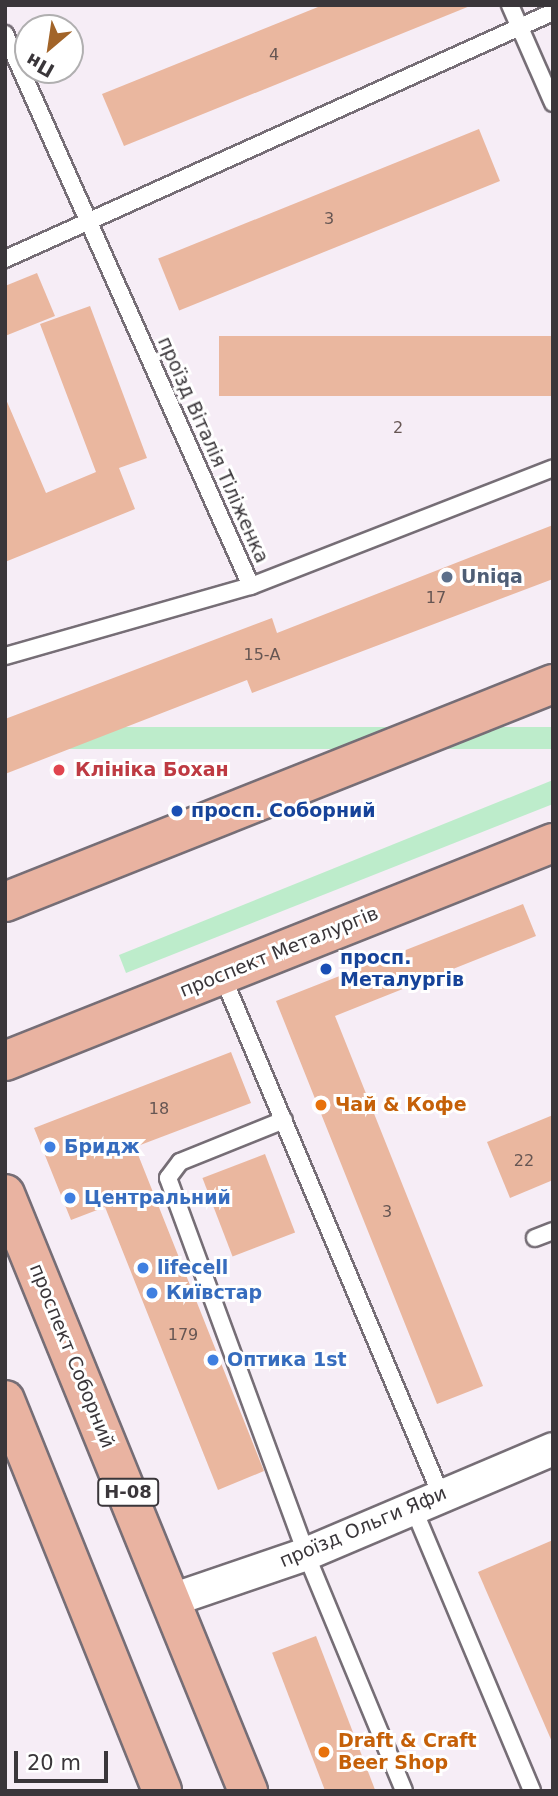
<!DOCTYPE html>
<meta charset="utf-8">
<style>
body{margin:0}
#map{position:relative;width:558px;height:1796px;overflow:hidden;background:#f6edf6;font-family:"DejaVu Sans",sans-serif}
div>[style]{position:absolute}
.green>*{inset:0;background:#bdeccb;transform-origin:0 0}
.building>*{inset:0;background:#eab79f;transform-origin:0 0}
.roads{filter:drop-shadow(2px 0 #766e76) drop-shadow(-2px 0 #766e76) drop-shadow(0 2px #766e76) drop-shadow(0 -2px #766e76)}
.lane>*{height:16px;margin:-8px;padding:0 8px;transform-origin:8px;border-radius:8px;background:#fff}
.street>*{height:32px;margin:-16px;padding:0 16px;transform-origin:16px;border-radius:16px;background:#fff}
.primary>*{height:38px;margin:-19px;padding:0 19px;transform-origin:19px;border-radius:19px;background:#e9b3a1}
.dots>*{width:19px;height:19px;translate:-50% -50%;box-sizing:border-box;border:4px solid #fff;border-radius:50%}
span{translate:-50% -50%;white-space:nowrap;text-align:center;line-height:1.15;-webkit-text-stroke:6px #fff;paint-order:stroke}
.number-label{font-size:16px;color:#665653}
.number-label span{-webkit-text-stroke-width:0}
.shield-label span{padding:2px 5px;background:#fff;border:2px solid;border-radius:5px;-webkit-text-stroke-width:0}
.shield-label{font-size:18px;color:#3a363a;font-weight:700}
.street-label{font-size:19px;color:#3a363a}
.service-label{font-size:19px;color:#4e5e75;font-weight:700}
.left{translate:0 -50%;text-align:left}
.health-label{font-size:19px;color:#be3a42;font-weight:700}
.transit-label{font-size:19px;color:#164399;font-weight:700}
.food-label{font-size:19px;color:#c56008;font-weight:700}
.shop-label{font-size:19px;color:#366cbe;font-weight:700}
.frame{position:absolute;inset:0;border:7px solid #3a363a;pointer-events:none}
.north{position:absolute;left:14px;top:14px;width:70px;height:70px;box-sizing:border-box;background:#fff;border:2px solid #b0afb0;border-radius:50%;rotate:209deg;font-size:19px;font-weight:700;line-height:28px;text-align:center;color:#3a363a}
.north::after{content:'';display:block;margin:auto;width:24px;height:32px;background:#a26429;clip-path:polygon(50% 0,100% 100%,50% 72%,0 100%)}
.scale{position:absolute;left:14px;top:1751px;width:94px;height:32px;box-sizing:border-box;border:4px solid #3a363a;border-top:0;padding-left:9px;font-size:21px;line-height:24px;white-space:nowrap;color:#3a363a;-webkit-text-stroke:5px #fff;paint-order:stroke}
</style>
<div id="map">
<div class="green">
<i style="left:553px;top:727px;width:22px;height:492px;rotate:90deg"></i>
<i style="clip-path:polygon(553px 780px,553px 804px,126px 973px,119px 955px)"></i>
</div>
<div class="building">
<i style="clip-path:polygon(323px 5px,470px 6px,124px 146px,102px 94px)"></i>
<i style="left:479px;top:129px;width:56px;height:346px;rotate:68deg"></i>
<i style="clip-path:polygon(37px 273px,55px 316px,5px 336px,5px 286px)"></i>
<i style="clip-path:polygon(90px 306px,147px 458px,119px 468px,135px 509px,5px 562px,5px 397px,46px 493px,96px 472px,40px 324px)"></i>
<i style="left:553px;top:336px;width:60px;height:334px;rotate:90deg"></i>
<i style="clip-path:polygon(553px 525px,553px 579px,252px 693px,247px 680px,5px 774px,5px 719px,272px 618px,277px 633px)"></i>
<i style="clip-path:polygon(523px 904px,536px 936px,335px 1016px,483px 1386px,437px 1404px,276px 1001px)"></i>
<i style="clip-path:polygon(231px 1052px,251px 1103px,135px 1147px,264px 1471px,218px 1490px,105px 1207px,71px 1220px,34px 1128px)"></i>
<i style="clip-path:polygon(553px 1115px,553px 1180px,510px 1198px,487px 1142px)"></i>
<i style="left:265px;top:1154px;width:84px;height:67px;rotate:69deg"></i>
<i style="clip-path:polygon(553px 1540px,553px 1744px,478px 1572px)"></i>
<i style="left:316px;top:1636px;width:167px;height:47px;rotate:69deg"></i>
</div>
<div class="roads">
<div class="lane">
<i style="left:510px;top:5px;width:107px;rotate:66.3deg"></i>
<i style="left:5px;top:34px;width:604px;rotate:65.98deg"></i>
<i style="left:251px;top:586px;width:324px;rotate:-21.3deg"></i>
<i style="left:5px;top:259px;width:601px;rotate:-24.26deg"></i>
<i style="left:5px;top:656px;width:256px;rotate:-15.9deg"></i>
<i style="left:222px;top:975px;width:564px;rotate:67.16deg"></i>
<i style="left:284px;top:1120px;width:112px;rotate:158deg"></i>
<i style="left:180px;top:1162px;width:20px;rotate:127deg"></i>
<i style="left:168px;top:1178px;width:401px;rotate:69.8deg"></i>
<i style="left:306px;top:1554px;width:256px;rotate:67.5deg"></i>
<i style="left:535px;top:1238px;width:19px;rotate:-21deg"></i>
<i style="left:412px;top:1505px;width:310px;rotate:67.2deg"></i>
</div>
<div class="street">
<i style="left:172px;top:1600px;width:142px;rotate:-18.9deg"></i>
<i style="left:306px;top:1554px;width:268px;rotate:-23deg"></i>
</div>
<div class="primary">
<i style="left:5px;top:902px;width:590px;rotate:-21.69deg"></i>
<i style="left:5px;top:1061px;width:590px;rotate:-21.69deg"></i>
<i style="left:5px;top:1194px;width:645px;rotate:67.85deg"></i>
<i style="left:5px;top:1400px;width:421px;rotate:68.1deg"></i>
</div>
</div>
<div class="dots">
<i style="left:447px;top:577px;background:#5c6f8a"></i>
<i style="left:59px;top:770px;background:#e0444e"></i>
<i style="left:177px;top:811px;background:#1a4fb4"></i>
<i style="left:326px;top:969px;background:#1a4fb4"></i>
<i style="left:321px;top:1105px;background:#e8710a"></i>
<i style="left:50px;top:1147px;background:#3f7fe0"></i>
<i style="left:70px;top:1198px;background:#3f7fe0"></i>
<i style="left:143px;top:1268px;background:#3f7fe0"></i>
<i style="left:152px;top:1293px;background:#3f7fe0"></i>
<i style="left:213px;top:1360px;background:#3f7fe0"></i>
<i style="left:324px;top:1752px;background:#e8710a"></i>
</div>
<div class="number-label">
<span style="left:274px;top:55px">4</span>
<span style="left:329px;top:219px">3</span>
<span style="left:398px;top:428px">2</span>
<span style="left:436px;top:598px">17</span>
<span style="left:262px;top:655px">15-А</span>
<span style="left:159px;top:1109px">18</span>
<span style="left:524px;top:1161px">22</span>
<span style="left:387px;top:1212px">3</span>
<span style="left:183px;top:1335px">179</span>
</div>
<div class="shield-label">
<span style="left:128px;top:1492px">Н-08</span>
</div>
<div class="street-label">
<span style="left:213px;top:450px;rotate:66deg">проїзд Віталія Тіліженка</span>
<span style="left:279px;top:952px;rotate:-22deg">проспект Металургів</span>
<span style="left:72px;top:1356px;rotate:68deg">проспект Соборний</span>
<span style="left:363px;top:1527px;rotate:-23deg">проїзд Ольги Яфи</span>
</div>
<div class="service-label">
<span class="left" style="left:461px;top:577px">Uniqa</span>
</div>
<div class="health-label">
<span class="left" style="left:75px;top:770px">Клініка Бохан</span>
</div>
<div class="transit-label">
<span class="left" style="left:191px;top:811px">просп. Соборний</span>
<span class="left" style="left:340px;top:969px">просп.<br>Металургів</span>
</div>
<div class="food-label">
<span class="left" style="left:335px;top:1105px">Чай &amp; Кофе</span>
<span class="left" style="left:338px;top:1752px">Draft &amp; Craft<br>Beer Shop</span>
</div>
<div class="shop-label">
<span class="left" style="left:64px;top:1147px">Бридж</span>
<span class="left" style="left:84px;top:1198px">Центральний</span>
<span class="left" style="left:157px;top:1268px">lifecell</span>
<span class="left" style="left:166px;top:1293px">Київстар</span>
<span class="left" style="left:227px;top:1360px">Оптика 1st</span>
</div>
<div class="frame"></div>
<div class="north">Пн</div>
<div class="scale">20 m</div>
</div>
